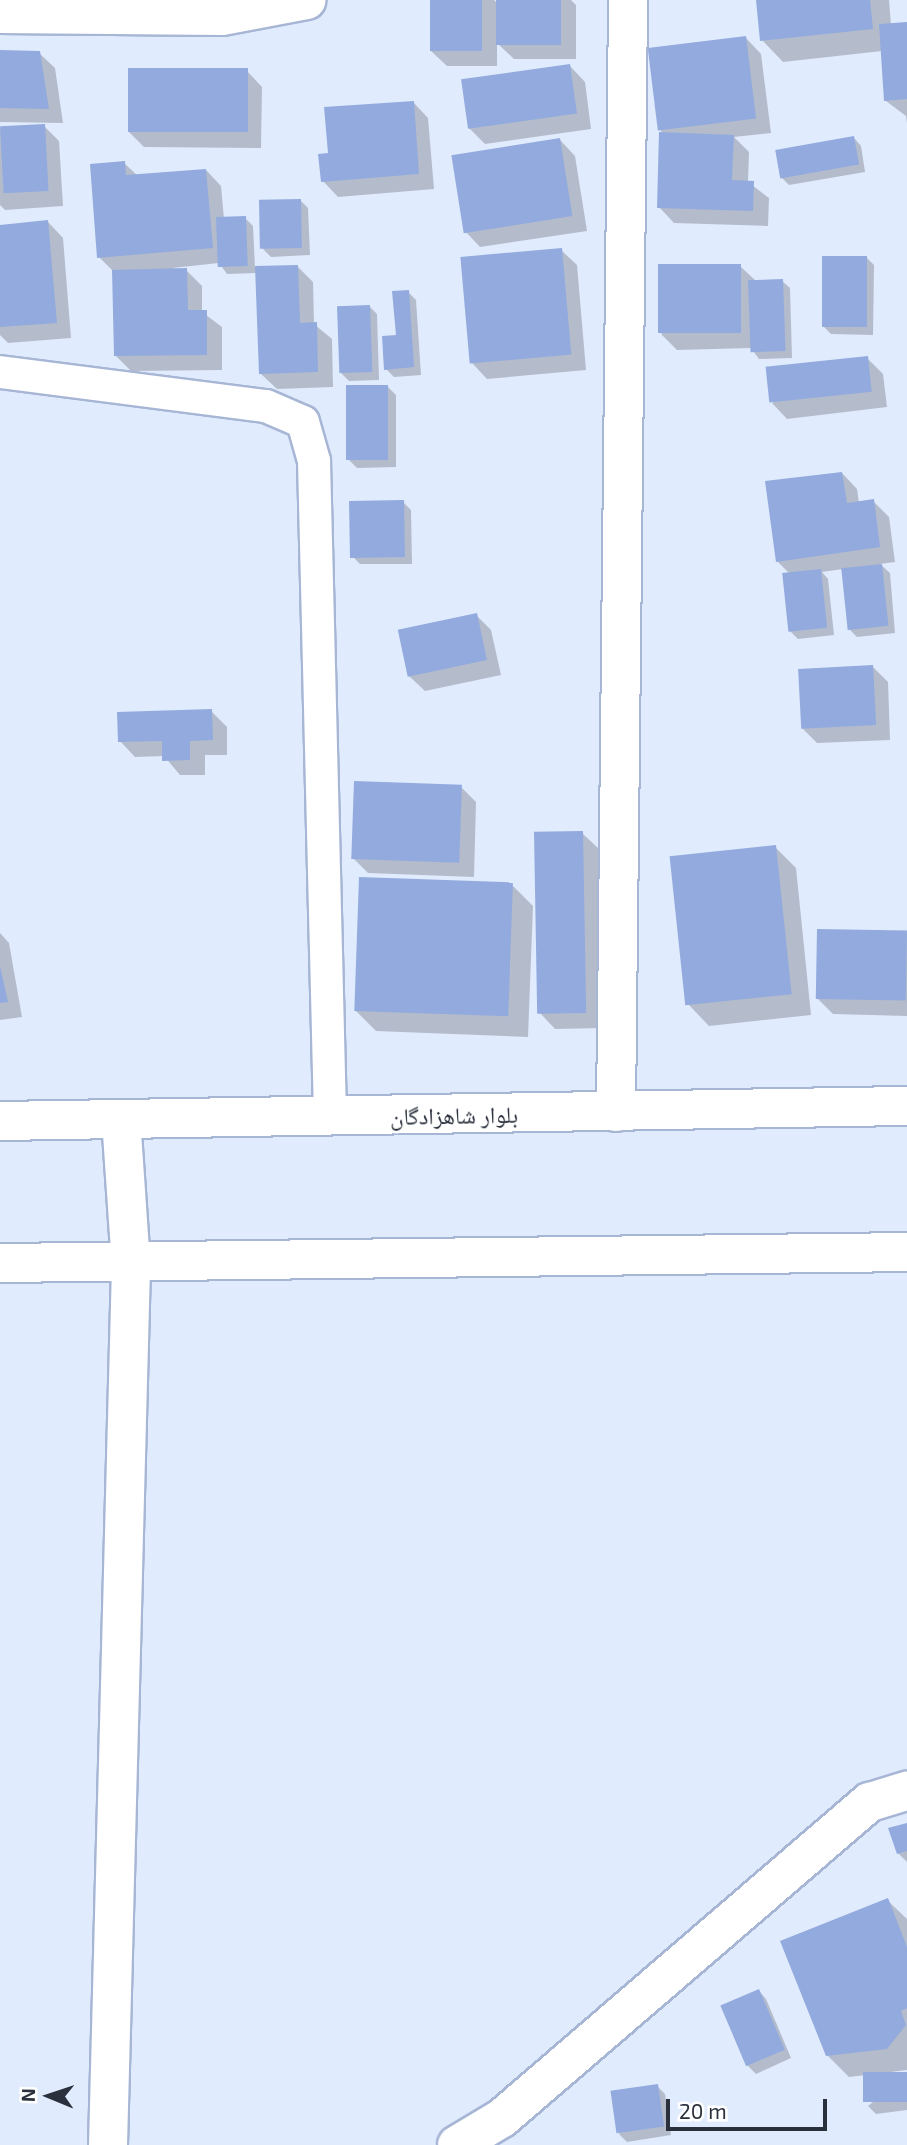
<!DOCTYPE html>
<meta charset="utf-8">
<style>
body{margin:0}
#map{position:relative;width:907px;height:2145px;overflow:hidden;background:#e1ebfe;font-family:"Exo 2","Noto Naskh Arabic",sans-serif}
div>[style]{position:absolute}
.shadow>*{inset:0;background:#0003}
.building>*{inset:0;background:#92aadd;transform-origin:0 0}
.roads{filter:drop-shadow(2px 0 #a7b6d5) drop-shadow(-2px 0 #a7b6d5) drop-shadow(0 2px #a7b6d5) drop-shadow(0 -2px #a7b6d5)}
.lane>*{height:32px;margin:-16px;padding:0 16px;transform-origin:16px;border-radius:16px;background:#fff}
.street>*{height:38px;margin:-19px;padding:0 19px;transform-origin:19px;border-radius:19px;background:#fff}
.secondary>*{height:38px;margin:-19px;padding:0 19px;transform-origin:19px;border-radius:19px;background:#fff}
.primary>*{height:38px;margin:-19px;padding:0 19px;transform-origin:19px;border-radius:19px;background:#fff}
span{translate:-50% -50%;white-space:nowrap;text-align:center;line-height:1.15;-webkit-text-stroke:5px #fff;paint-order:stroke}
.street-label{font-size:23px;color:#2a303c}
.north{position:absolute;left:14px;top:2061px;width:70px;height:70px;-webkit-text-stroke:5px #fff;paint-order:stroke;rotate:272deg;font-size:19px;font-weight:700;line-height:28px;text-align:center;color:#2a303c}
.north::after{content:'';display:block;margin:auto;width:24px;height:32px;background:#2a303c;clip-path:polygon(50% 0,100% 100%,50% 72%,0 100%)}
.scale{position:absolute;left:666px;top:2099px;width:161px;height:32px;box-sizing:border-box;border:4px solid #2a303c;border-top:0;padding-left:9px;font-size:21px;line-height:24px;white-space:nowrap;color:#2a303c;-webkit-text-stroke:5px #fff;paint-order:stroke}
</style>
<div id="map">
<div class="shadow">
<i style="clip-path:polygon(432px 0,494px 0,498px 4px,499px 0,571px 0,576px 5px,576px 59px,514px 59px,497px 43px,497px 66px,447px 66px,431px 51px)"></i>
<i style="clip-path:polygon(758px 0,889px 0,891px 25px,907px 24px,907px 123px,906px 116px,886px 101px,882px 51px,783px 62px,762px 40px)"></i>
<i style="clip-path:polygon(746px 38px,761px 54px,771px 133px,734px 137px,749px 152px,748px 182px,769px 198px,768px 226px,674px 223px,659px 207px,664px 134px,659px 129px)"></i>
<i style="clip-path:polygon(0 51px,39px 53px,55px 68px,63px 123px,0 122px)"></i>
<i style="clip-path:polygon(570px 66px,585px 82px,591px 129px,485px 144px,469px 128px)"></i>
<i style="clip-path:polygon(247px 71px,262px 87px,261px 148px,144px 147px,129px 132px)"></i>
<i style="clip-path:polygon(413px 102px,428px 118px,434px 189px,338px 197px,323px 181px,330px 155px)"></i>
<i style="clip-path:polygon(44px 126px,59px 141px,63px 206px,5px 210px,0 205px,0 129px)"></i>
<i style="clip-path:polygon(854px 138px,861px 146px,865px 172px,789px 185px,781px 177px)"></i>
<i style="clip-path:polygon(560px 140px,575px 156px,587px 231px,480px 247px,465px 231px)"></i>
<i style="clip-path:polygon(124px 163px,138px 176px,206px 170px,221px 186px,224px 219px,245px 218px,253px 226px,255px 268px,298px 267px,313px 282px,314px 324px,332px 339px,333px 387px,277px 389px,261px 374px,257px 273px,227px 274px,219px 263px,172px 268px,186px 270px,202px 286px,202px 312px,222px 327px,222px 370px,131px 371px,115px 355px,114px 272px,99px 257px)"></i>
<i style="clip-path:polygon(300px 200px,308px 208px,310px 255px,271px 257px,263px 249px)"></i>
<i style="clip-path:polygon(48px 222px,63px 238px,71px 338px,8px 343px,0 335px,0 226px)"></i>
<i style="clip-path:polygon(561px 250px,577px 265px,586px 370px,487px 379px,472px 363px)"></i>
<i style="clip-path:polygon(866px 257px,874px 265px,873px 335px,831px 334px,823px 326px)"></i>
<i style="clip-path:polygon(740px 266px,756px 281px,782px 281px,790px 288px,792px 358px,759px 359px,751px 348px,677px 350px,661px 334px)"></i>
<i style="clip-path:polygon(408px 292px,416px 300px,421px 375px,394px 377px,386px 369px)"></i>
<i style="clip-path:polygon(369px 306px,377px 314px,379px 380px,349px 381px,341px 373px)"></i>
<i style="clip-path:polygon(867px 358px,883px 374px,887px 407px,787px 419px,772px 403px)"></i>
<i style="clip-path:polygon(388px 387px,396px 395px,396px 467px,357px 468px,349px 460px)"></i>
<i style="clip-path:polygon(842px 473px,857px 489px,859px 503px,873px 501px,889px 517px,895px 562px,880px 564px,890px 573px,895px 633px,857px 637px,849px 629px,843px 569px,822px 572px,828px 579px,834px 635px,798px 639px,790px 631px,790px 574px,777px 561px)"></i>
<i style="clip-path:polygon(403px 502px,411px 510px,412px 564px,360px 564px,352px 556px)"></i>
<i style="clip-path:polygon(476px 615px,491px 630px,501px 675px,425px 691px,409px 676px)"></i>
<i style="clip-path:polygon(873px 667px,888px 682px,890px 740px,817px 743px,802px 728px)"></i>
<i style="clip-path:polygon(211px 711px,227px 727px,227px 755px,205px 755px,205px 775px,180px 775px,164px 756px,135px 757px,120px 741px)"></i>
<i style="clip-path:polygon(461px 787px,476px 802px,474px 877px,368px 873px,353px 858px)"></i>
<i style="clip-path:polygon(582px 833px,598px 848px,601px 1028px,555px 1029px,540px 1013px)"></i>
<i style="clip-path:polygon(775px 847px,796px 868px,811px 1015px,709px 1026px,688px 1004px)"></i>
<i style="clip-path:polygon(512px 885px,533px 906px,528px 1037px,376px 1031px,355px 1010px)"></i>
<i style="clip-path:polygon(0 933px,9px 943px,22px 1017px,0 1020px)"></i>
<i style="clip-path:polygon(907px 933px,907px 1016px,833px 1014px,818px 999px)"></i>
<i style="clip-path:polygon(907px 1825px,907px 1862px,898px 1853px)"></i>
<i style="clip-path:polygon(887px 1900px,907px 1919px,907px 2070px,849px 2077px,827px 2055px)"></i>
<i style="clip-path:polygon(759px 1991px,766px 1999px,791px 2058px,756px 2074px,748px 2066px)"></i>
<i style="clip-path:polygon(907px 2074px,907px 2110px,876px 2114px,868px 2106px)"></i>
<i style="clip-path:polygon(657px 2086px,665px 2094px,671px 2135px,627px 2142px,619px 2134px)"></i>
</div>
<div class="building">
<i style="left:430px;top:0;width:52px;height:51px"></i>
<i style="left:496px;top:0;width:65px;height:45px"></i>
<i style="clip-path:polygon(756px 0,870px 0,873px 29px,760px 41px)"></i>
<i style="clip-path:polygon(907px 22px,907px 99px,884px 101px,879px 24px)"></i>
<i style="left:746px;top:36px;width:83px;height:99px;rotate:83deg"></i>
<i style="clip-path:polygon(0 50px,40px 51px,49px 109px,0 108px)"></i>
<i style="left:570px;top:64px;width:50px;height:110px;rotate:82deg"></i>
<i style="left:128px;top:68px;width:120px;height:64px"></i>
<i style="clip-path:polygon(414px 101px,419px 174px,321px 182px,318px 154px,328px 153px,324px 107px)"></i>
<i style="left:45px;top:124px;width:67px;height:45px;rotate:87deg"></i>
<i style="clip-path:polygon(659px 132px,734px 135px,732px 180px,754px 181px,753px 211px,657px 208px)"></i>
<i style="left:854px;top:136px;width:29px;height:80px;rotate:80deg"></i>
<i style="left:560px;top:138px;width:79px;height:110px;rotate:81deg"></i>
<i style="clip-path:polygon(125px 161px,126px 175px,206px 169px,213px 248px,97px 258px,90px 164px)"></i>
<i style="left:301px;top:199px;width:49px;height:42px;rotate:89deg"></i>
<i style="left:246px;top:216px;width:50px;height:30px;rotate:88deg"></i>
<i style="clip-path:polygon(48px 220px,57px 323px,0 327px,0 225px)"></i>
<i style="left:562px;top:248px;width:107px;height:102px;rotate:85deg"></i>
<i style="left:822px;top:256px;width:45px;height:71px"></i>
<i style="left:741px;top:264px;width:69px;height:83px;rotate:90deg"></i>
<i style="clip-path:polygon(298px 265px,300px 323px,317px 322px,318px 372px,259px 374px,255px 266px)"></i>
<i style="clip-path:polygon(187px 268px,188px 310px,207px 310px,207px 355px,114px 356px,112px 270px)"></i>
<i style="left:783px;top:279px;width:72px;height:35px;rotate:88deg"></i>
<i style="clip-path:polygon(409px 290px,414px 367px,384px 370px,382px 336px,396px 335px,392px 291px)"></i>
<i style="left:370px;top:305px;width:67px;height:33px;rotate:88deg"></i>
<i style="left:868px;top:356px;width:36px;height:103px;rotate:84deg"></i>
<i style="left:388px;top:385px;width:75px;height:42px;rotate:90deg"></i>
<i style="clip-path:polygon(842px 472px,847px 503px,874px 499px,880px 547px,776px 562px,765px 481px)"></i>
<i style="left:404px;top:500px;width:57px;height:55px;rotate:89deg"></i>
<i style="left:882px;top:564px;width:62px;height:41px;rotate:84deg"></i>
<i style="left:821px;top:569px;width:59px;height:39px;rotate:84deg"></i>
<i style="left:477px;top:613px;width:48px;height:81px;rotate:78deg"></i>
<i style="left:873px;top:665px;width:60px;height:75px;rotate:87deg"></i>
<i style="clip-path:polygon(212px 709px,213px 740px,190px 741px,190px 760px,162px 761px,162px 741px,118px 742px,117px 712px)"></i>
<i style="left:354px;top:781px;width:108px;height:78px;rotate:2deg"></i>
<i style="left:583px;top:831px;width:182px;height:49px;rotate:89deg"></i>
<i style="left:776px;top:845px;width:150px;height:107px;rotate:84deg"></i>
<i style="left:359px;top:877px;width:154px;height:134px;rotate:2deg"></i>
<i style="left:817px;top:929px;width:90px;height:70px;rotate:1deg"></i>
<i style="clip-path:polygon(0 966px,8px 1002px,0 1003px)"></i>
<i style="clip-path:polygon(907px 1823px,907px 1851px,897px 1854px,888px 1828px)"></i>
<i style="clip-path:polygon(888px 1898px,907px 1947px,907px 2008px,901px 2011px,906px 2025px,887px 2049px,826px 2056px,780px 1941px)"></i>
<i style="left:759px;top:1989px;width:66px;height:42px;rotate:67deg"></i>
<i style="left:907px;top:2072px;width:30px;height:44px;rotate:90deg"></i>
<i style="left:658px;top:2084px;width:43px;height:48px;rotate:82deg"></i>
</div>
<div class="roads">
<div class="lane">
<i style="left:0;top:372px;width:268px;rotate:7.3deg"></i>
<i style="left:266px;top:406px;width:40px;rotate:23.4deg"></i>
<i style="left:303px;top:422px;width:41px;rotate:74.2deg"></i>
<i style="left:314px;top:461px;width:655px;rotate:88.6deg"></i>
</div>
<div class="street">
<i style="left:0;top:14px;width:222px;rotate:0.5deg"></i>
<i style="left:222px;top:16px;width:86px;rotate:-10.7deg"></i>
<i style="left:616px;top:1112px;width:1112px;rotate:-89.38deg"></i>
<i style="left:457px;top:2145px;width:52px;rotate:-31deg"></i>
<i style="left:502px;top:2118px;width:485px;rotate:-40.7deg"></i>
<i style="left:870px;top:1802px;width:39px;rotate:-17deg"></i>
</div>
<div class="secondary">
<i style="left:108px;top:2145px;width:880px;rotate:-88.5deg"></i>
<i style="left:131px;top:1265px;width:145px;rotate:-93.9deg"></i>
</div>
<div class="primary">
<i style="left:0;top:1121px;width:907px;rotate:-0.95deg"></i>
<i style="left:0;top:1263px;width:907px;rotate:-0.69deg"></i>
</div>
</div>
<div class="street-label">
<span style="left:454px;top:1115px;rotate:-1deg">بلوار شاهزادگان</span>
</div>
<div class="north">N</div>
<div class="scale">20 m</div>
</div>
